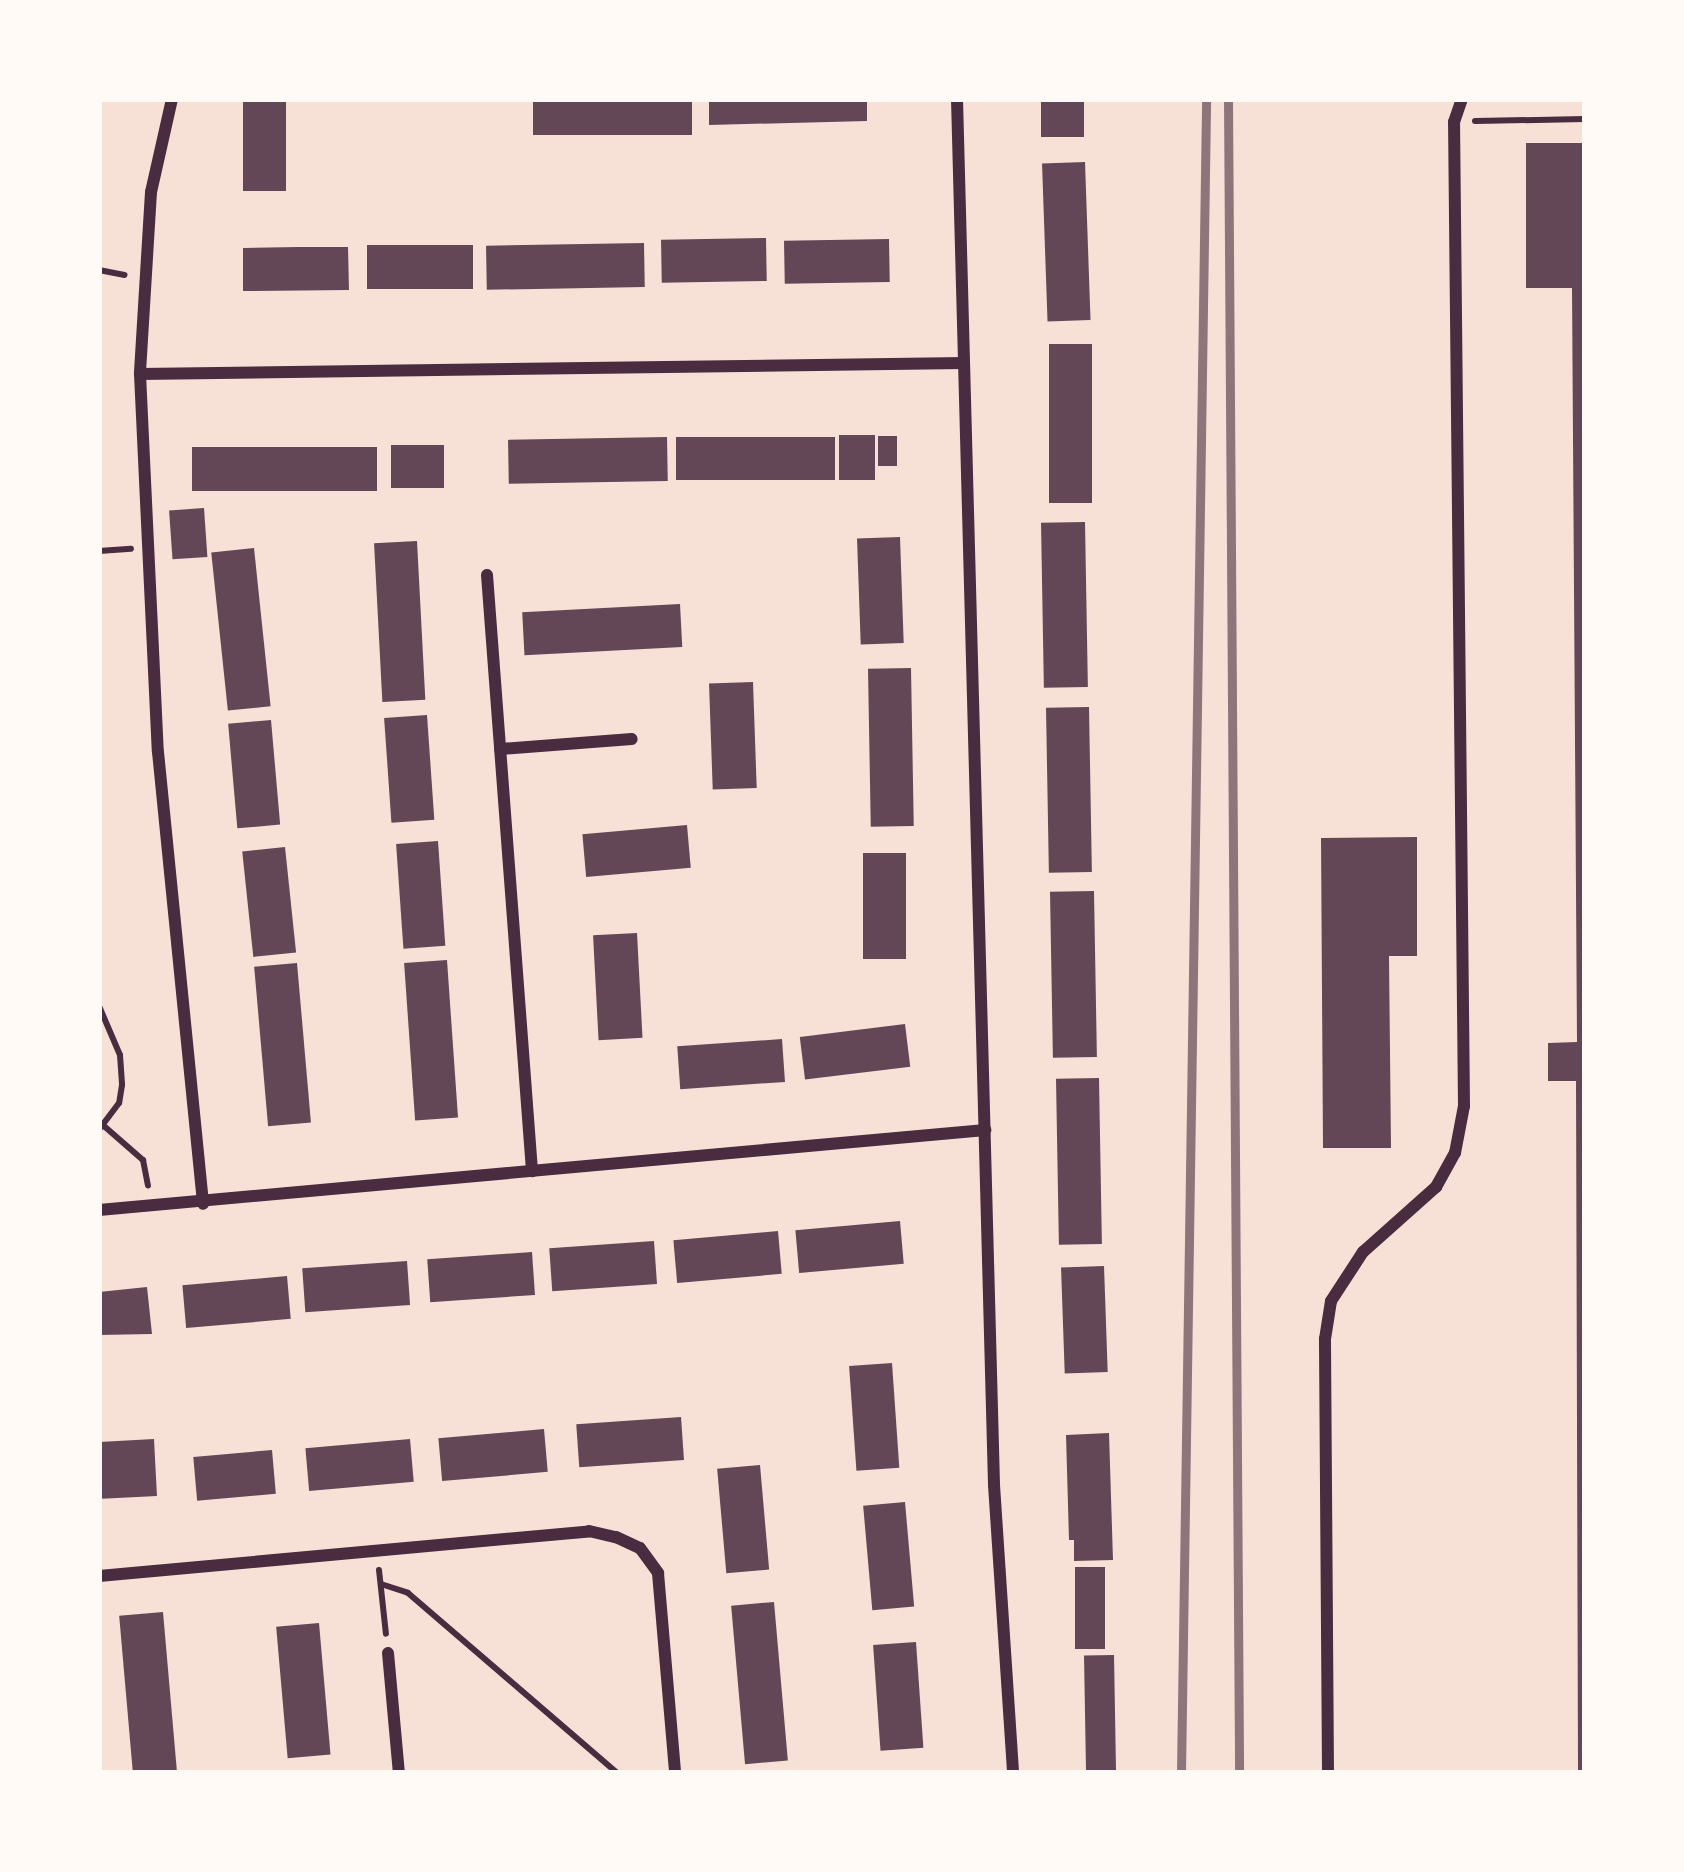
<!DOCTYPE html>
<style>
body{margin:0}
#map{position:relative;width:1684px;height:1872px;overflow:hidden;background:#f7e1d7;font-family:"Noto Sans",sans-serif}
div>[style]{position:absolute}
.building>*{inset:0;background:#644757;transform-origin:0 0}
.path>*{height:6px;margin:-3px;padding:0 3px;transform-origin:3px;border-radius:3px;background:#4a2c40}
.minor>*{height:12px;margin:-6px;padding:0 6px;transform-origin:6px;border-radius:6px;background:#4a2c40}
.rail>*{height:9px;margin:-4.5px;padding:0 4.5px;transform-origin:4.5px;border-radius:4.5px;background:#8f747c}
span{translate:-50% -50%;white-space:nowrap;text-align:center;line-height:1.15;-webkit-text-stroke:10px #fffaf5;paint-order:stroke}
.frame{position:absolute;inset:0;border:102px solid #fffaf5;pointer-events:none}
</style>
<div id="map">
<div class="building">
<i style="left:243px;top:99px;width:43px;height:92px"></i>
<i style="left:533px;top:99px;width:159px;height:36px"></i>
<i style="clip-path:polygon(709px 99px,867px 99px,867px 121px,709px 125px)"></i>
<i style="left:1041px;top:99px;width:43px;height:38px"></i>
<i style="clip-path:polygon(1526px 143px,1585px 143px,1585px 1773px,1578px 1773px,1576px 1081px,1548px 1081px,1548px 1043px,1577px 1042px,1572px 288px,1526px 288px)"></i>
<i style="left:1085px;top:162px;width:158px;height:43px;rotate:88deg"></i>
<i style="left:766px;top:238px;width:43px;height:105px;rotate:89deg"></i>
<i style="left:889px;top:239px;width:43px;height:105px;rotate:89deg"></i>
<i style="left:644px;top:243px;width:44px;height:158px;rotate:89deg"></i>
<i style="left:473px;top:245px;width:44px;height:106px;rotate:90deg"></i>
<i style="clip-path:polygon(298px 247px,348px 247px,349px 290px,243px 291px,243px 248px)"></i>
<i style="left:1049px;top:344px;width:43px;height:159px"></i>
<i style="left:839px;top:435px;width:36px;height:45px"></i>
<i style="left:878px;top:436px;width:19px;height:30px"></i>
<i style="left:667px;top:437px;width:44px;height:159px;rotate:89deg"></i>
<i style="left:835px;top:437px;width:43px;height:159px;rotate:90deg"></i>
<i style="left:391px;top:445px;width:53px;height:43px"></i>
<i style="left:377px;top:447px;width:44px;height:185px;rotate:90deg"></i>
<i style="left:204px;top:508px;width:49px;height:35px;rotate:86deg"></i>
<i style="left:1085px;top:522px;width:165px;height:44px;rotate:89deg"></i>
<i style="left:900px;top:537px;width:106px;height:43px;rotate:88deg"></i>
<i style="left:417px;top:541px;width:159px;height:43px;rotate:87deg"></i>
<i style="left:254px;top:548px;width:159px;height:43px;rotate:84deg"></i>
<i style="left:680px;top:604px;width:43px;height:158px;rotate:87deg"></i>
<i style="left:911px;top:668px;width:158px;height:43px;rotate:89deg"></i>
<i style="left:753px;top:682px;width:106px;height:44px;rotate:88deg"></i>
<i style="left:1089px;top:707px;width:165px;height:43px;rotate:89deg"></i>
<i style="left:427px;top:715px;width:105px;height:43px;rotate:86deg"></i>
<i style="left:271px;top:720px;width:105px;height:43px;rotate:85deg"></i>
<i style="left:687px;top:825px;width:43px;height:105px;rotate:85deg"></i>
<i style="clip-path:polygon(1417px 837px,1417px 956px,1389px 956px,1391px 1148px,1323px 1148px,1321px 838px)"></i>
<i style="left:438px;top:841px;width:105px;height:42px;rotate:86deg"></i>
<i style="left:285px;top:847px;width:106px;height:43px;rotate:84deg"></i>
<i style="left:863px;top:853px;width:43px;height:106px"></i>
<i style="left:1094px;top:891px;width:166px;height:44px;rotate:89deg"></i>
<i style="left:637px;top:933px;width:105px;height:44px;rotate:87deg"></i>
<i style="left:447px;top:960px;width:158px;height:43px;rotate:86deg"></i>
<i style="left:297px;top:963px;width:160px;height:43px;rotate:85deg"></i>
<i style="left:905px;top:1024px;width:43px;height:106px;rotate:83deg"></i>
<i style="left:782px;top:1039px;width:43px;height:105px;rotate:86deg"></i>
<i style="left:1099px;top:1078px;width:166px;height:43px;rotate:89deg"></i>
<i style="left:900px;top:1221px;width:43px;height:105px;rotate:85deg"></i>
<i style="left:778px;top:1231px;width:43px;height:105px;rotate:85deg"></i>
<i style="left:654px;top:1241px;width:43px;height:105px;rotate:86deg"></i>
<i style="left:532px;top:1252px;width:43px;height:105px;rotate:86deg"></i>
<i style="left:407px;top:1261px;width:44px;height:105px;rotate:86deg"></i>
<i style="left:1104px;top:1266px;width:106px;height:43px;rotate:88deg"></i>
<i style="left:287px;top:1276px;width:43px;height:105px;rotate:85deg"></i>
<i style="clip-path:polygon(147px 1287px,152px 1334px,99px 1335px,99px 1292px)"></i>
<i style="left:892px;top:1363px;width:105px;height:43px;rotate:86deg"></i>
<i style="left:681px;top:1417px;width:43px;height:105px;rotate:86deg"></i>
<i style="left:544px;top:1429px;width:43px;height:106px;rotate:85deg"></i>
<i style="clip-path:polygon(1109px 1433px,1113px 1560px,1074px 1561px,1074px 1540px,1069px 1540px,1066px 1435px)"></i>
<i style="left:154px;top:1439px;width:57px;height:55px;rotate:87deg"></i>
<i style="left:410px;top:1439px;width:43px;height:105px;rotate:85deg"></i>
<i style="left:272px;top:1450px;width:44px;height:79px;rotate:85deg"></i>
<i style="left:760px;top:1465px;width:105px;height:43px;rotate:85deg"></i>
<i style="left:905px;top:1502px;width:105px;height:42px;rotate:85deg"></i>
<i style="left:1075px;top:1567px;width:30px;height:82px"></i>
<i style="left:774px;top:1602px;width:159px;height:43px;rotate:85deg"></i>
<i style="left:163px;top:1612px;width:162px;height:44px;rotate:85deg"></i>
<i style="left:319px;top:1623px;width:132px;height:43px;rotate:85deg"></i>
<i style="left:916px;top:1642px;width:106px;height:43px;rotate:86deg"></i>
<i style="left:1114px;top:1655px;width:118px;height:30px;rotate:89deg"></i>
</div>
<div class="path">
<i style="left:1475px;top:121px;width:110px;rotate:-1deg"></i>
<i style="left:99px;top:270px;width:26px;rotate:11deg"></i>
<i style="left:99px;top:551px;width:32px;rotate:-4deg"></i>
<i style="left:99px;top:1006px;width:53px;rotate:66.8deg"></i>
<i style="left:120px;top:1055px;width:30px;rotate:86deg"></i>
<i style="left:122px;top:1085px;width:18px;rotate:99deg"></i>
<i style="left:119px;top:1103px;width:34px;rotate:127deg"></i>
<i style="left:104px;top:1126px;width:52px;rotate:41.1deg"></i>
<i style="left:143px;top:1160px;width:26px;rotate:79deg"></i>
<i style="left:379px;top:1570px;width:64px;rotate:83.8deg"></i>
<i style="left:381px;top:1584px;width:28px;rotate:18deg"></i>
<i style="left:408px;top:1593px;width:276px;rotate:40.7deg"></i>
</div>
<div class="minor">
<i style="left:172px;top:99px;width:95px;rotate:102.7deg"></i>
<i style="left:151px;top:192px;width:182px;rotate:93.5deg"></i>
<i style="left:140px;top:374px;width:378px;rotate:87.3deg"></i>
<i style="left:158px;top:752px;width:454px;rotate:84.3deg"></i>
<i style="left:957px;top:99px;width:1386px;rotate:88.47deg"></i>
<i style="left:994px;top:1485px;width:289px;rotate:86.2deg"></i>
<i style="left:140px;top:374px;width:824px;rotate:-0.76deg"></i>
<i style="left:487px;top:575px;width:598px;rotate:85.68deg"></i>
<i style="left:500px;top:749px;width:132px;rotate:-4.3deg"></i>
<i style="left:99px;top:1210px;width:890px;rotate:-5.16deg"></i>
<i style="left:99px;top:1576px;width:492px;rotate:-5.2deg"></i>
<i style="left:589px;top:1531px;width:28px;rotate:13deg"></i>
<i style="left:616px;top:1537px;width:26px;rotate:25deg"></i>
<i style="left:640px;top:1548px;width:31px;rotate:54deg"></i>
<i style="left:658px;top:1573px;width:201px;rotate:85.1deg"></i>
<i style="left:388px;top:1653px;width:121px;rotate:84.8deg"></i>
<i style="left:1328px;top:1773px;width:434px;rotate:-90.4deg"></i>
<i style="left:1325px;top:1339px;width:38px;rotate:-81deg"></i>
<i style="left:1331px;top:1301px;width:59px;rotate:-56.9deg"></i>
<i style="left:1363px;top:1252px;width:98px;rotate:-41.7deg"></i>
<i style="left:1436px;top:1187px;width:39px;rotate:-61deg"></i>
<i style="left:1455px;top:1153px;width:48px;rotate:-79.2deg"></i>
<i style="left:1464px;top:1106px;width:984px;rotate:-90.58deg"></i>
<i style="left:1454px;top:122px;width:24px;rotate:-71deg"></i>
</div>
<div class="rail">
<i style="left:1228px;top:99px;width:1674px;rotate:89.62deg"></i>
<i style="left:1181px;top:1773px;width:1674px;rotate:-89.14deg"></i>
</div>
<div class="frame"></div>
</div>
